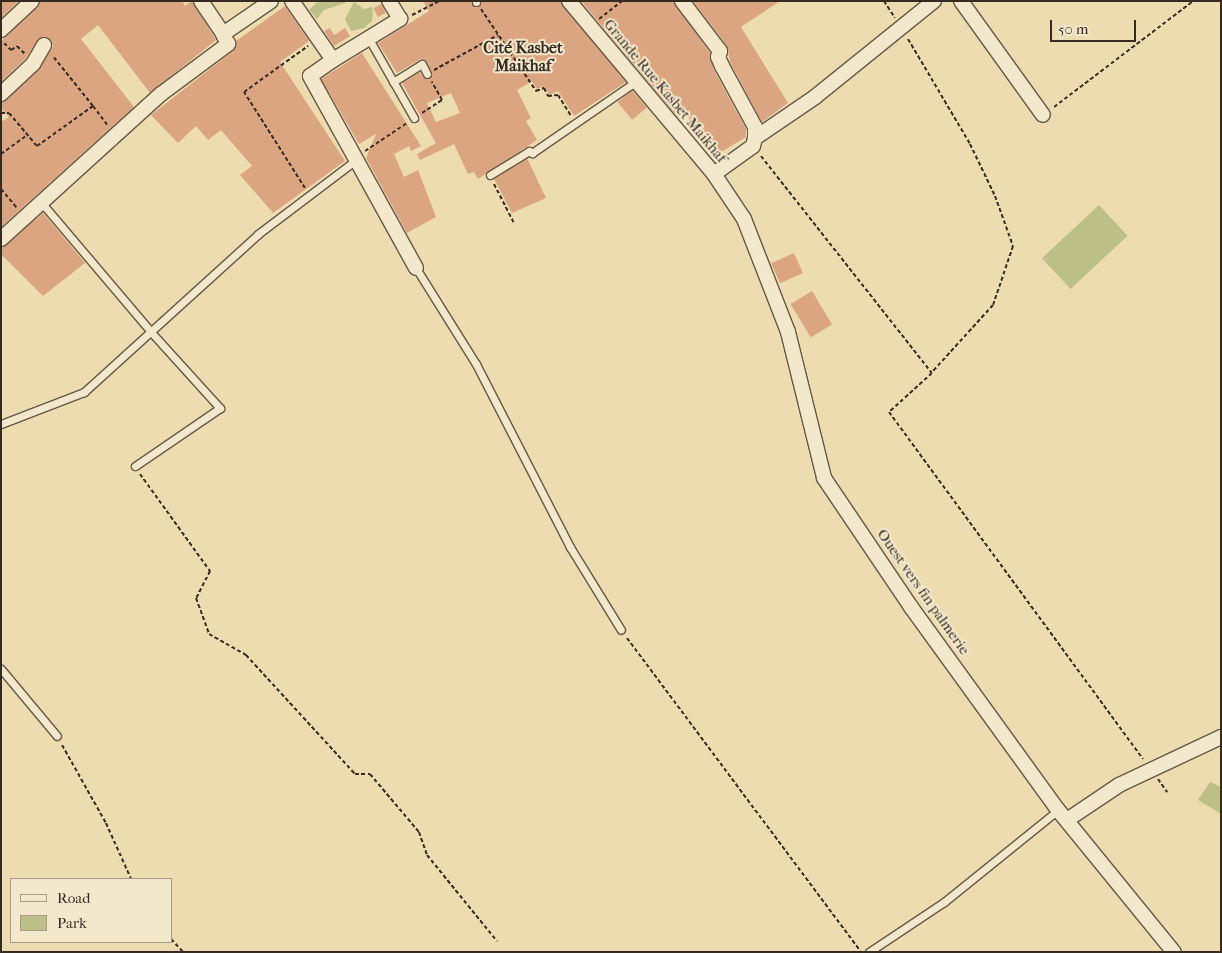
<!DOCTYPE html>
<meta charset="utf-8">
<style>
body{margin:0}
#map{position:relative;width:1222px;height:953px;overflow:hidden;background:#eddcb0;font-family:"IM FELL French Canon",serif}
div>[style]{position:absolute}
.green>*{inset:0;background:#bcbf88;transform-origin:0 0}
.building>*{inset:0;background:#dca582;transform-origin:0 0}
.path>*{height:2px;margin-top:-1px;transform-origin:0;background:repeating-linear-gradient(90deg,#362b21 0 4px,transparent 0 6.5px)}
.roads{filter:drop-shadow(1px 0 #645745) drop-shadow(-1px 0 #645745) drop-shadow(0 1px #645745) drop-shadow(0 -1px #645745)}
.service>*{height:7px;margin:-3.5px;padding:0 3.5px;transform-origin:3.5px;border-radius:3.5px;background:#f3e8cc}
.minor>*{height:14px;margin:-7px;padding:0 7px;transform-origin:7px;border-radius:7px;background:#f3e8cc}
span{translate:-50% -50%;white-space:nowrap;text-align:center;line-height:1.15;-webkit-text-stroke:4px #f3e8cc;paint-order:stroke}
.street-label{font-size:15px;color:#362b21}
.neighbourhood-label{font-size:16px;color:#362b21;font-weight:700}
.frame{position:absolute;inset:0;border:2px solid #362b21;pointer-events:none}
.legend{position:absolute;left:10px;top:878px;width:162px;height:65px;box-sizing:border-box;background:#f3e8cc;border:1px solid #a79c88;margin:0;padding:6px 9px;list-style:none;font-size:15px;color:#362b21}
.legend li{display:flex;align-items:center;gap:10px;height:25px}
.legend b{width:25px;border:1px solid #a79c88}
.scale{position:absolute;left:1050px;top:20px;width:86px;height:22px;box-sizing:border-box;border:2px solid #362b21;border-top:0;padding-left:6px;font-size:15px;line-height:18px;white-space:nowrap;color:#362b21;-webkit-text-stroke:4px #f3e8cc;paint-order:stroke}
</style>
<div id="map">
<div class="green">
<i style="clip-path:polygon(318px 1px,345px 1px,345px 3px,324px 10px,317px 19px,309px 10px)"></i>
<i style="clip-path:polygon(354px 2px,364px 9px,372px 7px,373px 13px,372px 21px,364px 28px,351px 31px,345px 19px)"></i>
<i style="left:1099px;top:205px;width:42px;height:78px;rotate:47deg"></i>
<i style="clip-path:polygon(1210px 782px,1221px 787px,1221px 814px,1198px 800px)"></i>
</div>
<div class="building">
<i style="clip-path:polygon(1px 1px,19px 1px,1px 18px)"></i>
<i style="clip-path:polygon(41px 1px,182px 1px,185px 6px,192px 1px,216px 40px,150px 93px,98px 25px,81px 39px,134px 107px,1px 227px,1px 122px,9px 117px,1px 109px,1px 103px,39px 70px,53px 46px,48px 37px,39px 38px,26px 58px,1px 82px,1px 41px,38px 7px)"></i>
<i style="clip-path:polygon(evenodd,423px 1px,471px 1px,476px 7px,481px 1px,560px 1px,626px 82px,574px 116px,558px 91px,549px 95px,544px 86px,537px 89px,532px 81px,517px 90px,531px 118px,526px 121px,537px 140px,478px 179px,474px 172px,468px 174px,454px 144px,420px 160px,417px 154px,436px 143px,402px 83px,420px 72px,424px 78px,429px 79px,432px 72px,421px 59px,397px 73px,378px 43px,429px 11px,423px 1px,451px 93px,460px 113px,436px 122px,427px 103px,451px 93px)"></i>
<i style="clip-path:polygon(581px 1px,673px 1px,710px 53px,714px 70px,746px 129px,746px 137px,716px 155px,681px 108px,675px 113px,670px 108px)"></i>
<i style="clip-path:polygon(693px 1px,780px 1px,741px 27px,788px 103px,762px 122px,730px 62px,727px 46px)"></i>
<i style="left:381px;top:4px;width:10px;height:9px;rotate:61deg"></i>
<i style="clip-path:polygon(285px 6px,309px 41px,280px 62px,345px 161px,273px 213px,240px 175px,252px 166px,221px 130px,208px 140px,196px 126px,178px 143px,151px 115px,233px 51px,236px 41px)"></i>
<i style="clip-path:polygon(330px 28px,334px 35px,345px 28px,350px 36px,334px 46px,324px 31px)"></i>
<i style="clip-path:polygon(362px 53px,421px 146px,411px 151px,409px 146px,394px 154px,404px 177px,418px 170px,436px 217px,407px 233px,366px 158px,376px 134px,359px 144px,321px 79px)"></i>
<i style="left:632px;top:90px;width:23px;height:19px;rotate:50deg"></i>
<i style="clip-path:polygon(527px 158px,546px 198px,512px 213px,494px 179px)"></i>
<i style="clip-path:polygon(43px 213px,85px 263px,43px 296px,1px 254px,1px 248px)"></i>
<i style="left:794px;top:253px;width:22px;height:25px;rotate:66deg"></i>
<i style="left:812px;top:291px;width:39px;height:25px;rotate:59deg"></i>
</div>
<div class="path">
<i style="left:884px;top:1px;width:20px;rotate:57deg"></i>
<i style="left:481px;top:9px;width:99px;rotate:56.1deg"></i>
<i style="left:536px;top:91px;width:9px;rotate:-21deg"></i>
<i style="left:544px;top:88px;width:9px;rotate:63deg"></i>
<i style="left:548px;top:96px;width:10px;rotate:-6deg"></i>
<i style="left:558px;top:95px;width:25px;rotate:58deg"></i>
<i style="left:412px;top:15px;width:31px;rotate:-27deg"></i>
<i style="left:599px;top:19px;width:29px;rotate:-38deg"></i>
<i style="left:908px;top:39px;width:122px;rotate:59.4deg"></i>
<i style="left:970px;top:144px;width:58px;rotate:64.3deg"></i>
<i style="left:995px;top:196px;width:53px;rotate:70.2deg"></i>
<i style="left:1013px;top:246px;width:62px;rotate:108.7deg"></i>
<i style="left:993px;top:305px;width:91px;rotate:132.3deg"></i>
<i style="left:4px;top:43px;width:10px;rotate:45deg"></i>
<i style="left:11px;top:50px;width:7px;rotate:-34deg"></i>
<i style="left:17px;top:46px;width:11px;rotate:45deg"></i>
<i style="left:434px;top:70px;width:73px;rotate:-28.7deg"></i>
<i style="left:93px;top:106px;width:25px;rotate:53deg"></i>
<i style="left:1054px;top:107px;width:175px;rotate:-37.3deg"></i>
<i style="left:1px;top:113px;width:8px"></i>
<i style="left:9px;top:113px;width:43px;rotate:49.7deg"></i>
<i style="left:37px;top:146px;width:69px;rotate:-35.5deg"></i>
<i style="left:93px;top:106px;width:65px;rotate:-128.8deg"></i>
<i style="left:422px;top:113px;width:24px;rotate:-33deg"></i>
<i style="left:442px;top:100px;width:21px;rotate:-119deg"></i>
<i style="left:365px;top:151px;width:50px;rotate:-33.7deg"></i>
<i style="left:1px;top:154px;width:32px;rotate:-36deg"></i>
<i style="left:761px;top:156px;width:276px;rotate:51.8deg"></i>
<i style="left:932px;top:373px;width:58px;rotate:137.8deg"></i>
<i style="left:889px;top:412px;width:430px;rotate:53.8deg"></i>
<i style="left:494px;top:184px;width:44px;rotate:62.9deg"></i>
<i style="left:305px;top:188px;width:114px;rotate:-122.4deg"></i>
<i style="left:244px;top:92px;width:79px;rotate:-35.7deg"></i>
<i style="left:1px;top:189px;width:25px;rotate:50deg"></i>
<i style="left:140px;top:474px;width:120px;rotate:54.2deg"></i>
<i style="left:210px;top:571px;width:30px;rotate:117deg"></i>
<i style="left:196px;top:598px;width:38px;rotate:70deg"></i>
<i style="left:209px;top:634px;width:43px;rotate:29.6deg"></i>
<i style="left:246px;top:655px;width:161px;rotate:47.5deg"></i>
<i style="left:355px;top:774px;width:15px"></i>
<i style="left:370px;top:774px;width:76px;rotate:49.8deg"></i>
<i style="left:419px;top:832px;width:24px;rotate:71deg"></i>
<i style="left:427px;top:855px;width:111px;rotate:50.9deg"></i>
<i style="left:627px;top:638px;width:390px;rotate:53.3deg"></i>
<i style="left:62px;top:745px;width:90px;rotate:60.6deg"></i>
<i style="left:106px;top:823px;width:61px;rotate:65.9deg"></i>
<i style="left:1158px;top:779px;width:16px;rotate:55deg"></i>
<i style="left:171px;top:939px;width:18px;rotate:47deg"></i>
</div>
<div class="roads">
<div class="service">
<i style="left:476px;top:2px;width:1px;rotate:-90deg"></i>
<i style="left:369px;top:39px;width:91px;rotate:60.3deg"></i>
<i style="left:393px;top:82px;width:34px;rotate:-32deg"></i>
<i style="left:422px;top:64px;width:11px;rotate:63deg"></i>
<i style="left:490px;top:175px;width:46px;rotate:-31.6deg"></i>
<i style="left:529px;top:151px;width:4px;rotate:34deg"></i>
<i style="left:532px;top:153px;width:125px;rotate:-34.6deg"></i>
<i style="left:40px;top:201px;width:172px;rotate:49.7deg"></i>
<i style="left:151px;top:332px;width:103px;rotate:47.8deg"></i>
<i style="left:220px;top:408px;width:103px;rotate:145.7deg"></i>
<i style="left:416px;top:268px;width:113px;rotate:58deg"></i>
<i style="left:476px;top:364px;width:206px;rotate:62.8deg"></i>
<i style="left:570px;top:547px;width:97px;rotate:58.4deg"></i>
<i style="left:1px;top:424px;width:89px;rotate:-21.1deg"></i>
<i style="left:84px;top:392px;width:235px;rotate:-42.2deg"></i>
<i style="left:258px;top:234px;width:123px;rotate:-37.1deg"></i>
<i style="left:1px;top:669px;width:87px;rotate:50.1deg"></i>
<i style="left:869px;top:952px;width:90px;rotate:-33.7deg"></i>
<i style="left:944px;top:902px;width:146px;rotate:-38.9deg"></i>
</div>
<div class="minor">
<i style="left:201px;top:1px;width:40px;rotate:56deg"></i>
<i style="left:223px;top:34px;width:58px;rotate:-34.5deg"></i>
<i style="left:292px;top:1px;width:72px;rotate:55.2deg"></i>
<i style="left:333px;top:60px;width:28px;rotate:145deg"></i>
<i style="left:310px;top:76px;width:219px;rotate:61.1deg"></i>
<i style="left:569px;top:1px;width:226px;rotate:50deg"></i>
<i style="left:714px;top:174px;width:54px;rotate:56.3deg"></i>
<i style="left:744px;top:219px;width:121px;rotate:68.7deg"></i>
<i style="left:788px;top:332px;width:150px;rotate:76.1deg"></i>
<i style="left:824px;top:478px;width:156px;rotate:56deg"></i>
<i style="left:911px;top:607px;width:251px;rotate:54.1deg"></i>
<i style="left:1058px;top:810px;width:183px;rotate:50.8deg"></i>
<i style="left:682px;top:1px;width:63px;rotate:52.8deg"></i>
<i style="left:720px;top:51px;width:6px;rotate:108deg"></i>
<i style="left:718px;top:57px;width:10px;rotate:66deg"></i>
<i style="left:722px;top:66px;width:69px;rotate:61.6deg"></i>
<i style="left:755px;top:127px;width:11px;rotate:90deg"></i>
<i style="left:961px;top:1px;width:140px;rotate:54.3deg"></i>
<i style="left:1px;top:30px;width:42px;rotate:-43.1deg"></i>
<i style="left:333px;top:60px;width:79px;rotate:-31.5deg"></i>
<i style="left:400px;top:19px;width:21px;rotate:-121deg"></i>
<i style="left:1px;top:94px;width:44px;rotate:-43.2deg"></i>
<i style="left:33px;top:64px;width:22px;rotate:-60deg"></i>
<i style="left:714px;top:174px;width:48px;rotate:-35.7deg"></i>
<i style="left:753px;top:146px;width:8px;rotate:-76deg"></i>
<i style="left:755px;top:138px;width:73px;rotate:-34.3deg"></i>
<i style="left:815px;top:97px;width:153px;rotate:-38.9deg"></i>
<i style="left:1px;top:239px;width:216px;rotate:-42.2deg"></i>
<i style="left:161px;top:94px;width:84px;rotate:-36.7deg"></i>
<i style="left:228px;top:44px;width:11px;rotate:-117deg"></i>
<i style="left:1067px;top:820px;width:63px;rotate:-33.9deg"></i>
<i style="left:1119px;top:785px;width:113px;rotate:-25.2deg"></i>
</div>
</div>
<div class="street-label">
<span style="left:665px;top:91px;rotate:50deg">Grande Rue Kasbet Maikhaf</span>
<span style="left:923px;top:592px;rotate:55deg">Ouest vers fin palmerie</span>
</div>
<div class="neighbourhood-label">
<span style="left:523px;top:57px">Cité Kasbet<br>Maikhaf</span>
</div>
<div class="frame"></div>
<ul class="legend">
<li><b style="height:6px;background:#f3e8cc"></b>Road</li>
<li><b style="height:14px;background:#bcbf88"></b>Park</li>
</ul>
<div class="scale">50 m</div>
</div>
